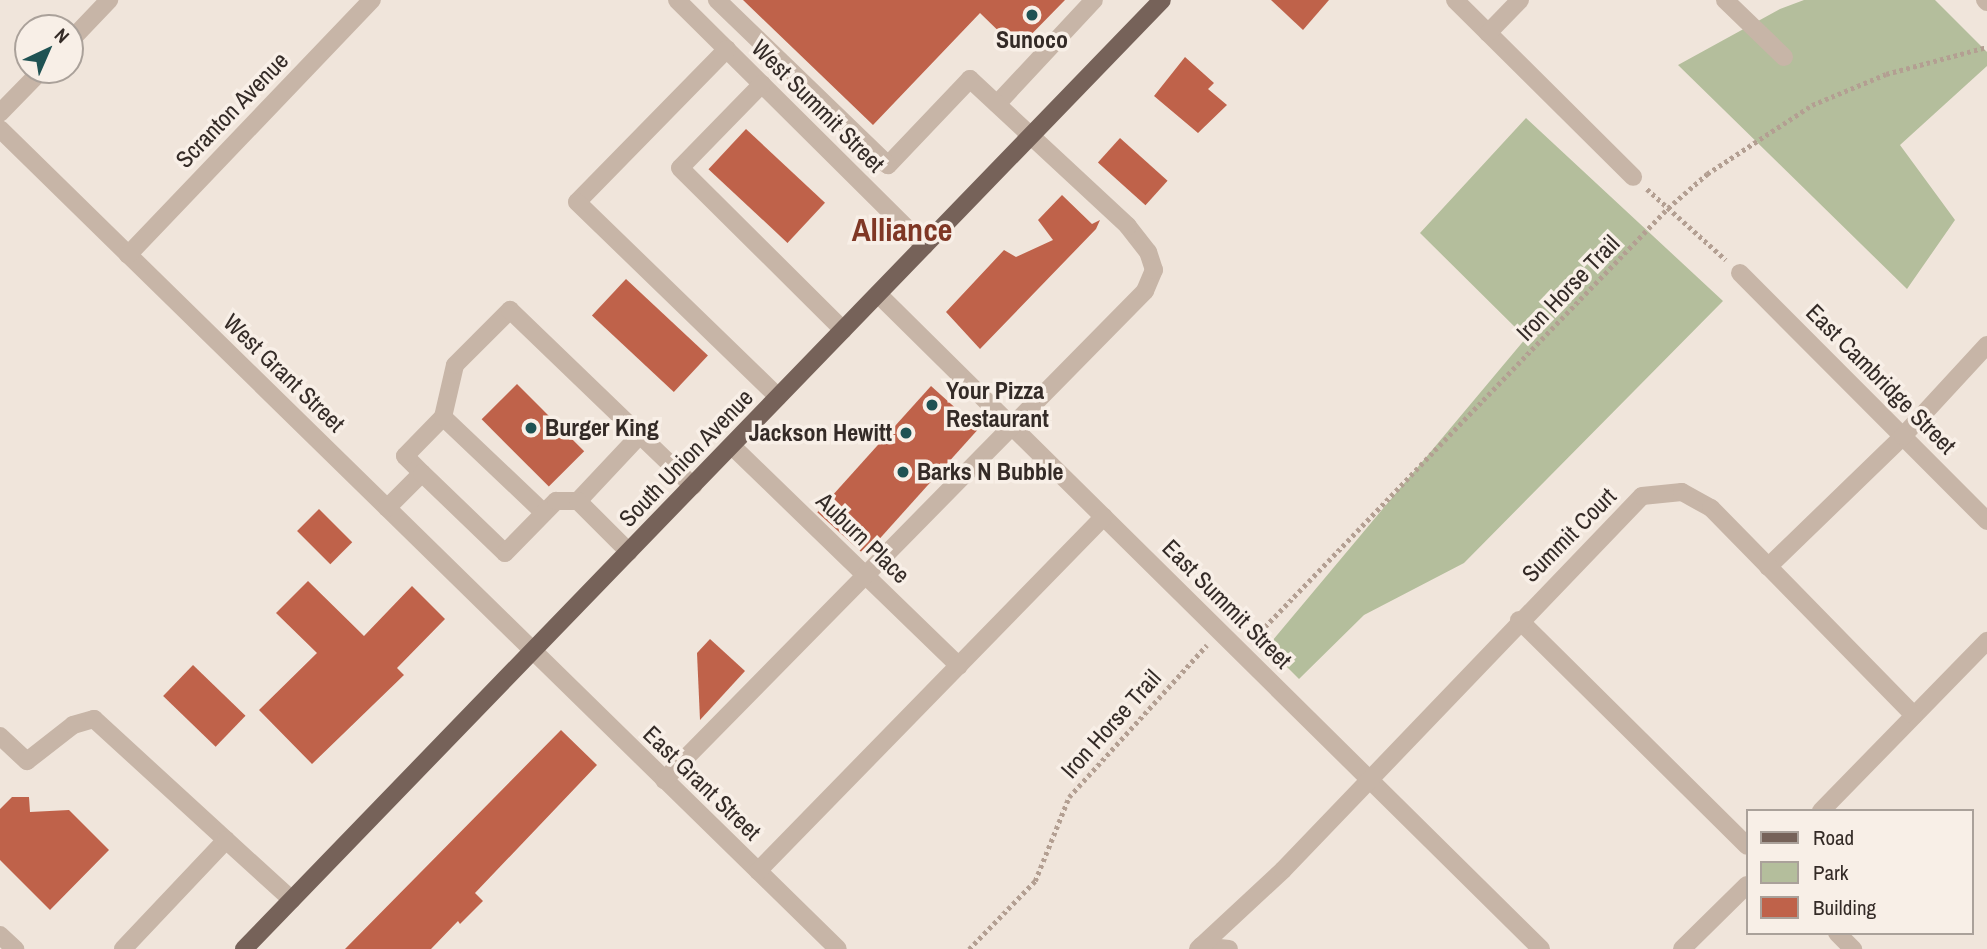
<!DOCTYPE html>
<style>
body{margin:0}
#map{position:relative;width:1987px;height:949px;overflow:hidden;background:#f0e5db;font-family:"Archivo Narrow",sans-serif}
div>[style]{position:absolute}
.green>*{inset:0;background:#b4be9c}
.building>*{inset:0;background:#bf624a;transform-origin:0 0}
.path>*{height:4.5px;margin-top:-2.25px;transform-origin:0;background:repeating-linear-gradient(90deg,#b39f92 0 3.5px,transparent 0 7px)}
.minor>*{height:18px;margin:-9px;padding:0 9px;transform-origin:9px;border-radius:9px;background:#c7b5a7}
.major>*{height:18px;margin:-9px;padding:0 9px;transform-origin:9px;border-radius:9px;background:#766259}
.dots>*{width:19px;height:19px;translate:-50% -50%;box-sizing:border-box;border:4px solid #f8efe7;border-radius:50%}
span{translate:-50% -50%;white-space:nowrap;text-align:center;line-height:1.15;-webkit-text-stroke:7px #f8efe7;paint-order:stroke}
.poi-label{font-size:24px;color:#342b27;font-weight:700}
.left{translate:0 -50%;text-align:left}
.right{translate:-100% -50%;text-align:right}
.street-label{font-size:24px;color:#342b27}
.district-label{font-size:32px;color:#7f3725;font-weight:700}
.legend{position:absolute;left:1746px;top:809px;width:228px;height:126px;box-sizing:border-box;background:#f8efe7;border:2px solid #aaa19a;margin:0;padding:9px 12px;list-style:none;font-size:21px;color:#342b27}
.legend li{display:flex;align-items:center;gap:14px;height:35px}
.legend b{width:35px;border:2px solid #aaa19a}
.north{position:absolute;left:14px;top:14px;width:70px;height:70px;box-sizing:border-box;background:#f8efe7;border:2px solid #aaa19a;border-radius:50%;rotate:44deg;font-size:19px;font-weight:700;line-height:28px;text-align:center;color:#342b27}
.north::after{content:'';display:block;margin:auto;width:24px;height:32px;background:#1f5253;clip-path:polygon(50% 0,100% 100%,50% 72%,0 100%)}
</style>
<div id="map">
<div class="green">
<i style="clip-path:polygon(1804px 0,1935px 0,1987px 52px,1987px 66px,1900px 145px,1955px 220px,1907px 289px,1678px 65px,1780px 9px)"></i>
<i style="clip-path:polygon(1526px 118px,1723px 301px,1464px 563px,1364px 615px,1299px 679px,1267px 647px,1526px 338px,1420px 233px)"></i>
</div>
<div class="building">
<i style="clip-path:polygon(743px 0,1065px 0,1017px 49px,980px 13px,873px 125px)"></i>
<i style="clip-path:polygon(1271px 0,1329px 0,1303px 30px)"></i>
<i style="clip-path:polygon(1185px 57px,1214px 83px,1208px 89px,1227px 105px,1198px 133px,1154px 96px)"></i>
<i style="left:746px;top:129px;width:108px;height:55px;rotate:43deg"></i>
<i style="left:1120px;top:138px;width:64px;height:33px;rotate:42deg"></i>
<i style="clip-path:polygon(1062px 195px,1092px 224px,1100px 220px,1096px 229px,980px 349px,946px 312px,1004px 250px,1016px 257px,1053px 240px,1038px 220px)"></i>
<i style="left:626px;top:279px;width:112px;height:50px;rotate:43deg"></i>
<i style="left:517px;top:384px;width:95px;height:50px;rotate:45deg"></i>
<i style="left:931px;top:386px;width:64px;height:170px;rotate:42deg"></i>
<i style="left:319px;top:509px;width:47px;height:31px;rotate:45deg"></i>
<i style="clip-path:polygon(308px 581px,364px 636px,412px 586px,445px 619px,397px 668px,404px 675px,312px 764px,259px 710px,317px 653px,276px 613px)"></i>
<i style="clip-path:polygon(710px 639px,745px 671px,700px 720px,697px 653px)"></i>
<i style="left:193px;top:665px;width:73px;height:43px;rotate:44deg"></i>
<i style="clip-path:polygon(561px 730px,597px 765px,475px 893px,483px 901px,460px 924px,458px 921px,431px 949px,345px 949px)"></i>
<i style="clip-path:polygon(12px 797px,29px 797px,30px 812px,69px 810px,109px 850px,50px 910px,0 860px,0 809px)"></i>
</div>
<div class="path">
<i style="left:1647px;top:189px;width:106px;rotate:41.9deg"></i>
<i style="left:1255px;top:637px;width:595px;rotate:-46.09deg"></i>
<i style="left:1668px;top:208px;width:52px;rotate:-41.1deg"></i>
<i style="left:1707px;top:174px;width:126px;rotate:-33.3deg"></i>
<i style="left:1812px;top:105px;width:80px;rotate:-22.7deg"></i>
<i style="left:1886px;top:74px;width:105px;rotate:-15deg"></i>
<i style="left:969px;top:949px;width:95px;rotate:-45.9deg"></i>
<i style="left:1035px;top:881px;width:91px;rotate:-68deg"></i>
<i style="left:1069px;top:797px;width:205px;rotate:-47.8deg"></i>
</div>
<div class="minor">
<i style="left:677px;top:0;width:349px;rotate:44.8deg"></i>
<i style="left:1455px;top:0;width:251px;rotate:44.8deg"></i>
<i style="left:1725px;top:0;width:82px;rotate:44deg"></i>
<i style="left:1985px;top:0;width:3px;rotate:45deg"></i>
<i style="left:1488px;top:33px;width:46px;rotate:-45.9deg"></i>
<i style="left:70px;top:41px;width:57px;rotate:-46.4deg"></i>
<i style="left:727px;top:49px;width:214px;rotate:134.4deg"></i>
<i style="left:577px;top:202px;width:280px;rotate:44.1deg"></i>
<i style="left:762px;top:84px;width:117px;rotate:134.3deg"></i>
<i style="left:680px;top:168px;width:230px;rotate:44.8deg"></i>
<i style="left:997px;top:104px;width:142px;rotate:-47deg"></i>
<i style="left:0;top:113px;width:60px;rotate:-45.7deg"></i>
<i style="left:0;top:129px;width:1172px;rotate:44.38deg"></i>
<i style="left:128px;top:255px;width:353px;rotate:-46.3deg"></i>
<i style="left:1740px;top:273px;width:350px;rotate:45.1deg"></i>
<i style="left:878px;top:294px;width:932px;rotate:44.65deg"></i>
<i style="left:443px;top:417px;width:139px;rotate:43.5deg"></i>
<i style="left:732px;top:446px;width:316px;rotate:44.1deg"></i>
<i style="left:422px;top:473px;width:24px;rotate:-135deg"></i>
<i style="left:405px;top:456px;width:54px;rotate:-45.7deg"></i>
<i style="left:443px;top:417px;width:53px;rotate:-77deg"></i>
<i style="left:455px;top:365px;width:78px;rotate:-45deg"></i>
<i style="left:510px;top:310px;width:254px;rotate:43.9deg"></i>
<i style="left:578px;top:501px;width:91px;rotate:-46.8deg"></i>
<i style="left:387px;top:508px;width:49px;rotate:-45deg"></i>
<i style="left:422px;top:473px;width:115px;rotate:43.9deg"></i>
<i style="left:505px;top:553px;width:73px;rotate:-45.6deg"></i>
<i style="left:556px;top:501px;width:22px"></i>
<i style="left:578px;top:501px;width:72px;rotate:45deg"></i>
<i style="left:1768px;top:567px;width:188px;rotate:-44.1deg"></i>
<i style="left:1903px;top:436px;width:124px;rotate:-47.3deg"></i>
<i style="left:1519px;top:620px;width:321px;rotate:44.7deg"></i>
<i style="left:0;top:736px;width:37px;rotate:43deg"></i>
<i style="left:27px;top:761px;width:58px;rotate:-38deg"></i>
<i style="left:73px;top:725px;width:22px;rotate:-16deg"></i>
<i style="left:94px;top:719px;width:179px;rotate:42.5deg"></i>
<i style="left:664px;top:780px;width:686px;rotate:-45.47deg"></i>
<i style="left:1145px;top:291px;width:23px;rotate:-67deg"></i>
<i style="left:1154px;top:270px;width:19px;rotate:-108deg"></i>
<i style="left:1148px;top:252px;width:33px;rotate:-128deg"></i>
<i style="left:1128px;top:226px;width:216px;rotate:-137.1deg"></i>
<i style="left:970px;top:79px;width:119px;rotate:133.6deg"></i>
<i style="left:888px;top:165px;width:238px;rotate:-136deg"></i>
<i style="left:1821px;top:811px;width:238px;rotate:-45.7deg"></i>
<i style="left:758px;top:871px;width:495px;rotate:-45.7deg"></i>
<i style="left:1837px;top:933px;width:23px;rotate:45deg"></i>
<i style="left:0;top:935px;width:21px;rotate:43deg"></i>
<i style="left:1201px;top:946px;width:28px;rotate:6deg"></i>
<i style="left:123px;top:949px;width:150px;rotate:-46.6deg"></i>
<i style="left:226px;top:840px;width:89px;rotate:42.3deg"></i>
<i style="left:1198px;top:949px;width:116px;rotate:-42.9deg"></i>
<i style="left:1283px;top:870px;width:518px;rotate:-46.17deg"></i>
<i style="left:1642px;top:496px;width:40px;rotate:-5.7deg"></i>
<i style="left:1682px;top:492px;width:33px;rotate:29deg"></i>
<i style="left:1711px;top:508px;width:290px;rotate:45.6deg"></i>
<i style="left:1682px;top:949px;width:91px;rotate:-44.6deg"></i>
</div>
<div class="major">
<i style="left:244px;top:949px;width:1320px;rotate:-45.95deg"></i>
</div>
<div class="dots">
<i style="left:1032px;top:15px;background:#1f5253"></i>
<i style="left:932px;top:405px;background:#1f5253"></i>
<i style="left:531px;top:428px;background:#1f5253"></i>
<i style="left:906px;top:433px;background:#1f5253"></i>
<i style="left:903px;top:472px;background:#1f5253"></i>
</div>
<div class="poi-label">
<span style="left:1032px;top:40px">Sunoco</span>
<span class="left" style="left:946px;top:405px">Your Pizza<br>Restaurant</span>
<span class="left" style="left:545px;top:428px">Burger King</span>
<span class="right" style="left:892px;top:433px">Jackson Hewitt</span>
<span class="left" style="left:917px;top:472px">Barks N Bubble</span>
</div>
<div class="street-label">
<span style="left:818px;top:106px;rotate:45deg">West Summit Street</span>
<span style="left:232px;top:110px;rotate:-46deg">Scranton Avenue</span>
<span style="left:1568px;top:288px;rotate:-46deg">Iron Horse Trail</span>
<span style="left:284px;top:373px;rotate:44deg">West Grant Street</span>
<span style="left:1881px;top:379px;rotate:45deg">East Cambridge Street</span>
<span style="left:686px;top:458px;rotate:-46deg">South Union Avenue</span>
<span style="left:1569px;top:535px;rotate:-45deg">Summit Court</span>
<span style="left:863px;top:538px;rotate:44deg">Auburn Place</span>
<span style="left:1227px;top:604px;rotate:45deg">East Summit Street</span>
<span style="left:1111px;top:724px;rotate:-48deg">Iron Horse Trail</span>
<span style="left:702px;top:783px;rotate:44deg">East Grant Street</span>
</div>
<div class="district-label">
<span style="left:902px;top:230px">Alliance</span>
</div>
<ul class="legend">
<li><b style="height:9px;background:#766259"></b>Road</li>
<li><b style="height:19px;background:#b4be9c"></b>Park</li>
<li><b style="height:19px;background:#bf624a"></b>Building</li>
</ul>
<div class="north">N</div>
</div>
